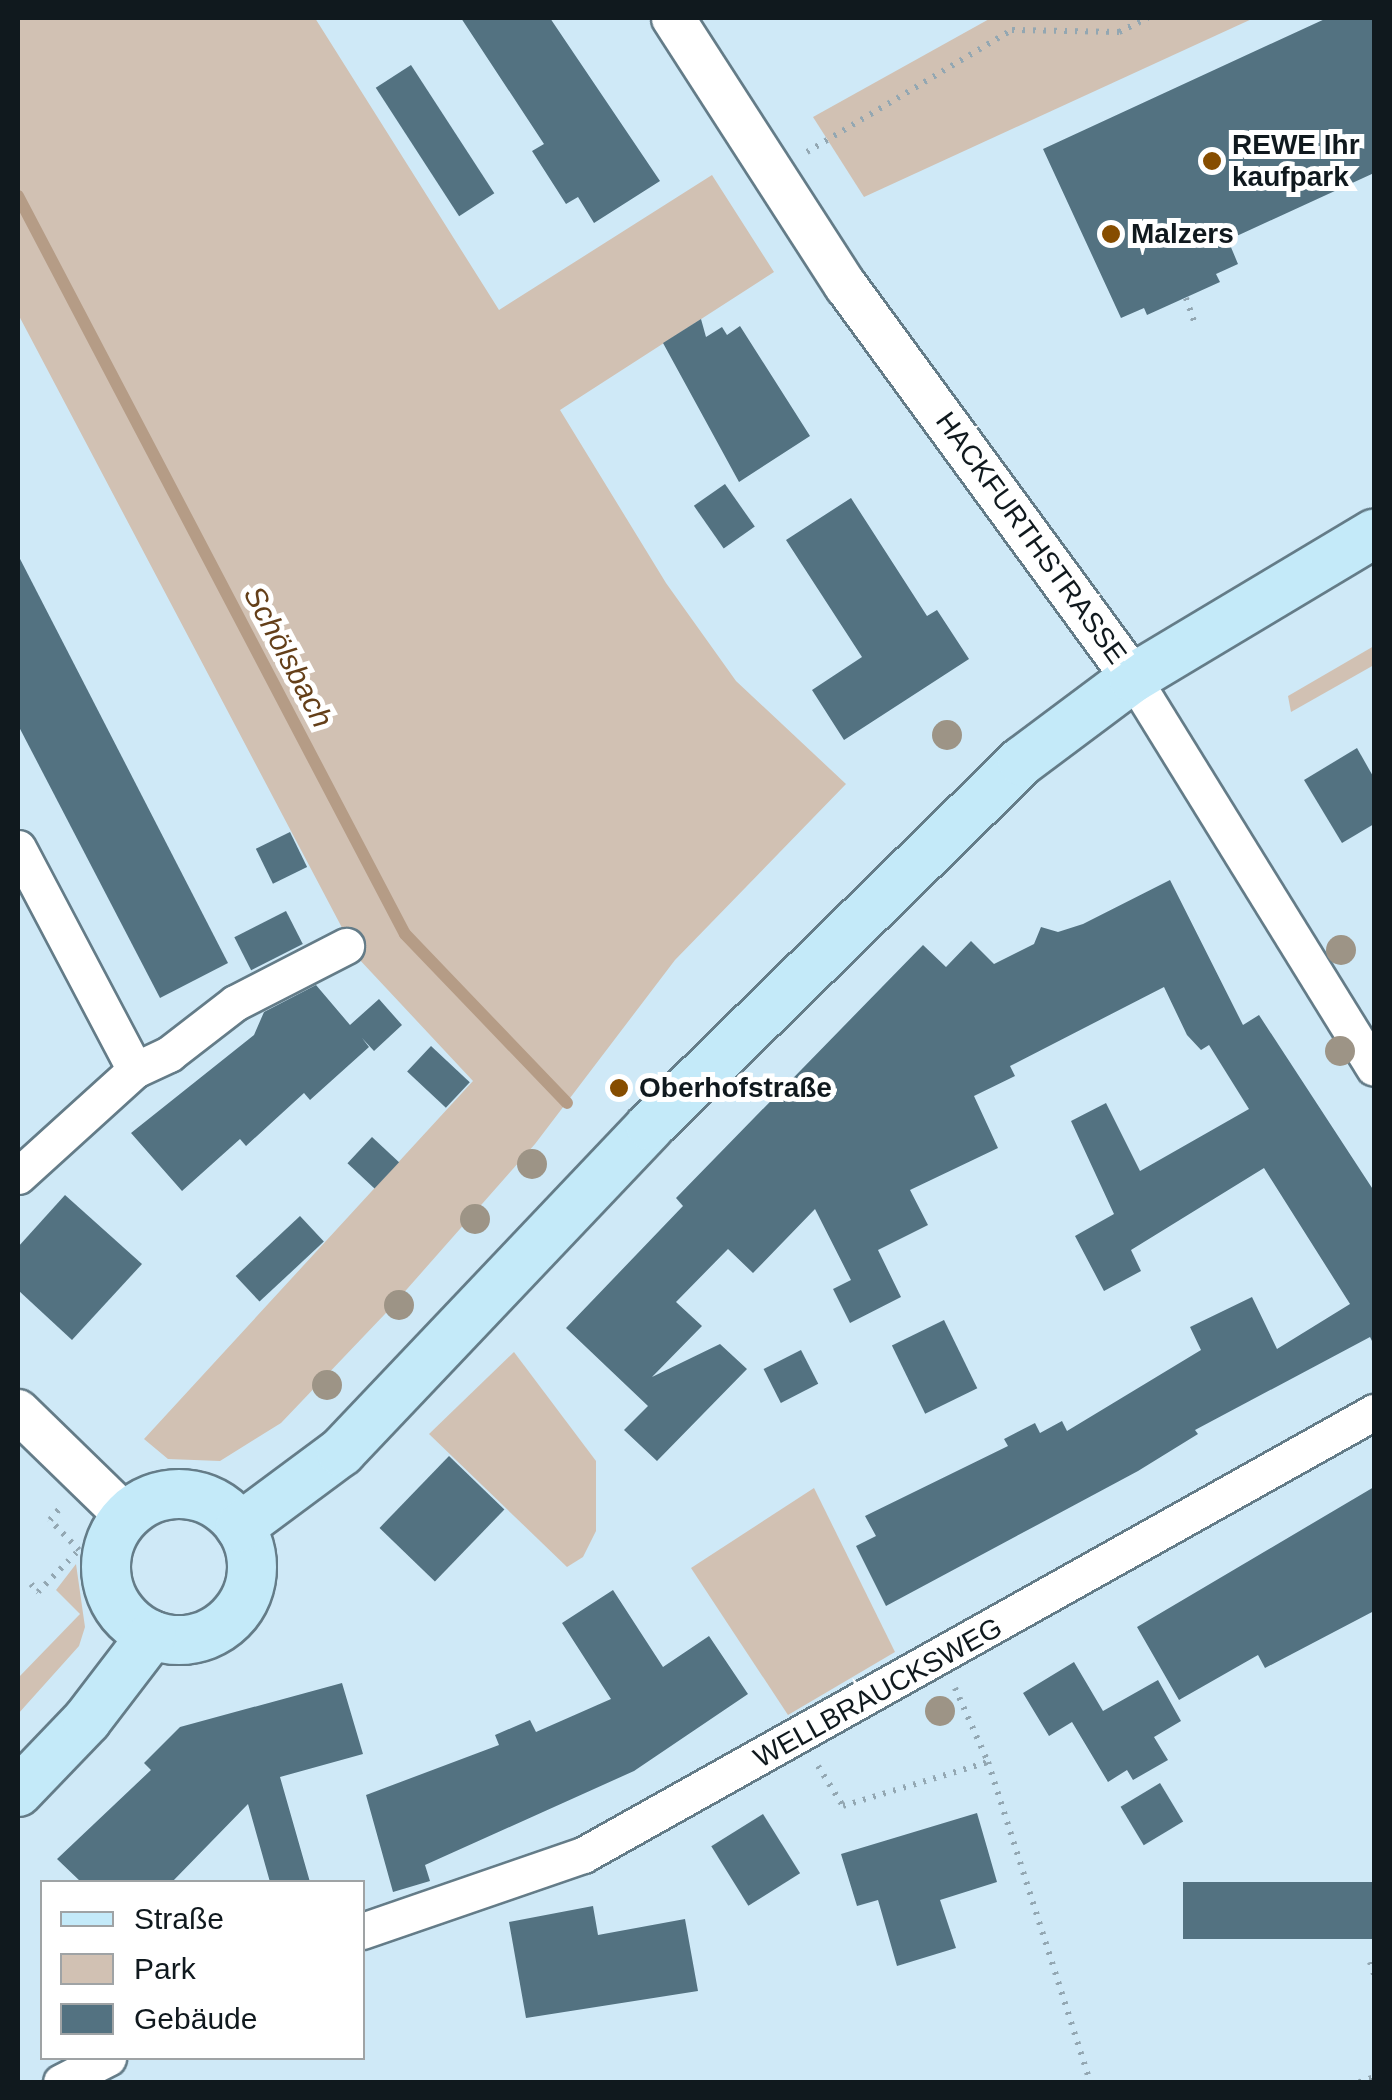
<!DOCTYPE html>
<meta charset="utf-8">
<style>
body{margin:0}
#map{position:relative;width:1392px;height:2100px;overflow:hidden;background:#cfe9f7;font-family:Arial,sans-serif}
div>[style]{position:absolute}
.green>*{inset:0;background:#d1c1b3}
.stream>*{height:12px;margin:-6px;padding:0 6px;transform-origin:6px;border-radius:6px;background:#b59c86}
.building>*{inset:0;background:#537281;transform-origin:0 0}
.path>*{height:6px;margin-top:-3px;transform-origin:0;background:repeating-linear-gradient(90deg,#93a7b2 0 2.5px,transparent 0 10.5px)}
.roads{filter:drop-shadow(2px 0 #647c88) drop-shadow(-2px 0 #647c88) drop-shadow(0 2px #647c88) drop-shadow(0 -2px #647c88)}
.minor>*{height:35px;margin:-17.5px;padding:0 17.5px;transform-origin:17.5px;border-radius:17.5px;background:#fff}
.tertiary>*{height:42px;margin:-21px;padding:0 21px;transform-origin:21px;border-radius:21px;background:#fff}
.secondary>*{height:48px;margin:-24px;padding:0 24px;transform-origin:24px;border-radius:24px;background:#c4eaf9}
.secondary>.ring{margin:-24px;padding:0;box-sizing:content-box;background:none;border:48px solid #c4eaf9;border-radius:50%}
.trees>*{width:30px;height:30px;margin:-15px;border-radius:50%;background:#9d9486}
.dots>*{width:28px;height:28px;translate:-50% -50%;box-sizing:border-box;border:5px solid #fff;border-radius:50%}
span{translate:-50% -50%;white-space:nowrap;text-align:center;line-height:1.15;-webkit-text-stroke:10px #fff;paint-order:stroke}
.poi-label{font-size:28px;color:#10191e;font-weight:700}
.left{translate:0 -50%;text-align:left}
.street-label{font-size:28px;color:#10191e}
.water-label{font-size:30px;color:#643f19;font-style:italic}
.frame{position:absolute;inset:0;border:20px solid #10191e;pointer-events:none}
.legend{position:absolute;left:40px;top:1880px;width:325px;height:180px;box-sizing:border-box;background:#fff;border:2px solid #9fa3a5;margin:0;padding:12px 18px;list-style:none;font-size:30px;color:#10191e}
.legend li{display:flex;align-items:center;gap:20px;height:50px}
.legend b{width:50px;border:2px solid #9fa3a5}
</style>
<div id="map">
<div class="green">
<i style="clip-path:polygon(18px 18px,315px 18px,499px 310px,712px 175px,774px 272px,560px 410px,666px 583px,736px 681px,846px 784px,675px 960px,535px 1144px,385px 1314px,281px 1423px,220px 1461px,168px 1459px,144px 1439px,473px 1081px,358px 958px,18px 314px)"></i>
<i style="clip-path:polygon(991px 18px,1254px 18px,864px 197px,813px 117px)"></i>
<i style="clip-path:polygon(1374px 646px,1374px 665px,1291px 712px,1288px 696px)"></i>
<i style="clip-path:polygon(514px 1352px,596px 1461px,596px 1531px,583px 1557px,567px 1567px,429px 1434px)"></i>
<i style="clip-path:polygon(814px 1488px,895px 1652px,788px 1715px,691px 1568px)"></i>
<i style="clip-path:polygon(76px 1564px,85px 1627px,79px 1646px,18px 1714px,18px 1678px,80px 1614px,56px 1590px)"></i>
</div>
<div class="stream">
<i style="left:18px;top:196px;width:833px;rotate:62.33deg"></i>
<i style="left:405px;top:934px;width:234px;rotate:46.2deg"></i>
</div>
<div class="building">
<i style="clip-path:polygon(461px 18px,550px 18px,660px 181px,594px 223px,578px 197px,566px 204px,532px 151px,544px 144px)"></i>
<i style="clip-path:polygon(1327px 18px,1374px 18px,1374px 173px,1228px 240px,1238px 264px,1216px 274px,1220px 282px,1147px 315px,1144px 308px,1121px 318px,1043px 149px)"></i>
<i style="left:411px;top:65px;width:153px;height:42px;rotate:57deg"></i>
<i style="clip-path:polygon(701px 319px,706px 337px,722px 327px,727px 335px,740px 326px,810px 436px,739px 482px,663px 343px)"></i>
<i style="left:725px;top:484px;width:52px;height:38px;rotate:55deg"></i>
<i style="clip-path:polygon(851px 498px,927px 616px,937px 610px,969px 659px,844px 740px,812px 690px,862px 657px,786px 540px)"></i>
<i style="clip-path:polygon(18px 555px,228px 963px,160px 998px,18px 725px)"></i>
<i style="clip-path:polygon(1357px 748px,1374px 778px,1374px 824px,1342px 843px,1304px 780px)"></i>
<i style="left:290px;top:832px;width:39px;height:38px;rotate:64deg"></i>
<i style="clip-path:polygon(1170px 880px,1243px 1025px,1259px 1015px,1374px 1191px,1374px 1345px,1370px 1337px,1195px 1430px,1198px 1434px,1138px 1471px,886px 1606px,856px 1546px,876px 1536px,865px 1516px,1008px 1446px,1004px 1439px,1035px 1423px,1040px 1433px,1062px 1421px,1067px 1431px,1201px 1350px,1190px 1327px,1252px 1297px,1277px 1349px,1350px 1304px,1264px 1168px,1131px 1250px,1141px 1271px,1104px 1291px,1075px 1236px,1114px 1214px,1071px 1121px,1106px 1103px,1140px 1171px,1249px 1109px,1209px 1045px,1201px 1050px,1187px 1035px,1164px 987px,1010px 1066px,1015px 1076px,974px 1096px,998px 1148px,910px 1190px,928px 1225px,878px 1250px,901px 1297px,850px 1323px,833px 1289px,851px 1280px,815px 1209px,753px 1273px,728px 1249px,676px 1302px,702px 1326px,652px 1377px,720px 1344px,747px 1369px,657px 1461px,624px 1430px,648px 1406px,566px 1328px,683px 1206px,676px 1198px,923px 945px,946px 967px,971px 941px,994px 964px,1034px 944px,1041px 927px,1058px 932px,1083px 924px)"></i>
<i style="left:286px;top:911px;width:37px;height:58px;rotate:63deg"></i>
<i style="clip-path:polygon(316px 985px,350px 1025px,379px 999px,402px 1025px,374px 1051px,362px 1038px,369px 1047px,310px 1100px,304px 1093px,246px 1146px,240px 1139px,182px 1191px,131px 1133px,254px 1035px,264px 1012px)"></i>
<i style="left:431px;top:1046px;width:53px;height:35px;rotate:43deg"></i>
<i style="left:372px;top:1137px;width:37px;height:36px;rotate:43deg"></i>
<i style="clip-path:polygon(65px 1195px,142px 1264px,72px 1340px,18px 1290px,18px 1247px)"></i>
<i style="left:300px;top:1216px;width:35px;height:88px;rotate:47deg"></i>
<i style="left:944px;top:1320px;width:76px;height:58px;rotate:64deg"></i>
<i style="left:801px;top:1350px;width:38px;height:42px;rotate:63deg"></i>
<i style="left:449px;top:1456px;width:77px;height:100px;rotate:44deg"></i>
<i style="clip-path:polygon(1374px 1487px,1374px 1611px,1265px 1668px,1258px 1655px,1179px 1700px,1137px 1627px)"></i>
<i style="clip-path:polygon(613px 1590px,663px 1667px,709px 1636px,748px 1694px,634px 1771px,425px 1865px,430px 1881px,393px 1892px,366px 1795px,499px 1745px,495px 1735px,530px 1720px,536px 1732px,611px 1699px,562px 1623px)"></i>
<i style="clip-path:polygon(1074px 1662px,1103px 1711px,1158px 1680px,1181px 1721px,1154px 1737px,1168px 1760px,1133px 1780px,1127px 1770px,1108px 1782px,1072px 1722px,1049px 1736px,1023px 1693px)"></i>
<i style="clip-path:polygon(342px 1683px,363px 1754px,280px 1777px,310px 1882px,270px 1882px,248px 1804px,172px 1882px,81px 1882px,57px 1859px,151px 1770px,144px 1763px,180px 1727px)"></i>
<i style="left:1160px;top:1783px;width:45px;height:46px;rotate:59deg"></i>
<i style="clip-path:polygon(977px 1813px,997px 1882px,940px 1900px,956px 1948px,897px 1966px,878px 1900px,857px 1906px,841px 1854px)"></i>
<i style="left:763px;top:1814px;width:70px;height:61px;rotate:58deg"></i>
<i style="left:1374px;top:1882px;width:57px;height:191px;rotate:90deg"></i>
<i style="clip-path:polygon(593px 1906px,598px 1935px,685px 1919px,698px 1991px,526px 2018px,509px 1922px)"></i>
</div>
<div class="path">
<i style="left:807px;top:152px;width:239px;rotate:-30.8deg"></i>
<i style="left:1012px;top:30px;width:107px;rotate:1.1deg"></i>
<i style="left:1119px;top:32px;width:32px;rotate:-26deg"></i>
<i style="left:1186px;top:298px;width:31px;rotate:71deg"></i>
<i style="left:31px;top:1584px;width:11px;rotate:49deg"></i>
<i style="left:38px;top:1592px;width:59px;rotate:-45.7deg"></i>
<i style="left:79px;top:1550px;width:42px;rotate:-134deg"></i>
<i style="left:50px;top:1520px;width:17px;rotate:-50deg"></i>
<i style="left:955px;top:1688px;width:81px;rotate:66deg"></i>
<i style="left:988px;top:1762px;width:336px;rotate:72.3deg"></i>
<i style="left:818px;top:1766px;width:47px;rotate:58deg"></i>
<i style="left:843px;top:1806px;width:152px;rotate:-16.9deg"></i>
<i style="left:1370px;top:1962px;width:13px;rotate:72deg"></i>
<i style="left:1359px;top:2082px;width:16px;rotate:-18deg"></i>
</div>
<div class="roads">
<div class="minor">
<i style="left:1133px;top:678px;width:458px;rotate:58.3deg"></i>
<i style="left:18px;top:848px;width:251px;rotate:62.2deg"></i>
<i style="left:18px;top:1176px;width:158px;rotate:-42.2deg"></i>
<i style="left:135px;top:1070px;width:38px;rotate:-25deg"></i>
<i style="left:169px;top:1054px;width:83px;rotate:-37.7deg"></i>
<i style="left:235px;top:1003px;width:125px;rotate:-27.2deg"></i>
<i style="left:362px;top:1931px;width:234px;rotate:-19deg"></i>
<i style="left:583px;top:1855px;width:907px;rotate:-29.25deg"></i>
<i style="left:61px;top:2082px;width:53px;rotate:-27.1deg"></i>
</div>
<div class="tertiary">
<i style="left:673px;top:18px;width:319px;rotate:57.2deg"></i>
<i style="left:846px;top:286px;width:486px;rotate:53.8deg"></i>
<i style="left:18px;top:1411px;width:149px;rotate:44.2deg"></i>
</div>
<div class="secondary">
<i class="ring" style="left:106px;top:1494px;width:98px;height:98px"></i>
<i style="left:240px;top:1527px;width:126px;rotate:-36.6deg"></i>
<i style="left:341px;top:1452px;width:449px;rotate:-46.5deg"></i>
<i style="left:650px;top:1126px;width:521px;rotate:-44.46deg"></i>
<i style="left:1022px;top:761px;width:139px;rotate:-36.8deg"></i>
<i style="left:1133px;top:678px;width:281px;rotate:-30.9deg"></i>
<i style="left:18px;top:1792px;width:100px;rotate:-46.2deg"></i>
<i style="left:87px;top:1720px;width:107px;rotate:-52.6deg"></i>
</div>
</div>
<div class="trees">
<i style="left:947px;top:735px"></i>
<i style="left:1341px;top:950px"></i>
<i style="left:1340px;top:1051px"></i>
<i style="left:532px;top:1164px"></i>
<i style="left:475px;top:1219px"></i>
<i style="left:399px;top:1305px"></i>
<i style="left:327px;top:1385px"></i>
<i style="left:940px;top:1711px"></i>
</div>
<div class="dots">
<i style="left:1212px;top:161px;background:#864d00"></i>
<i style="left:1111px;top:234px;background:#864d00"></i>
<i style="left:619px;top:1088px;background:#864d00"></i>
</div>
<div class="poi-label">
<span class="left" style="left:1232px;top:161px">REWE Ihr<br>kaufpark</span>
<span class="left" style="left:1131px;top:234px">Malzers</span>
<span class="left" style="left:639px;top:1088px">Oberhofstraße</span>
</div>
<div class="street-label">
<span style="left:1031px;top:538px;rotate:54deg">HACKFURTHSTRASSE</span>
<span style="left:878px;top:1693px;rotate:-29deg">WELLBRAUCKSWEG</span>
</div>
<div class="water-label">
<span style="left:288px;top:657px;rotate:62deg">Schölsbach</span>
</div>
<div class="frame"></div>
<ul class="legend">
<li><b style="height:12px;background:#c4eaf9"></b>Straße</li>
<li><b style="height:28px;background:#d1c1b3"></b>Park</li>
<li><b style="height:28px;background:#537281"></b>Gebäude</li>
</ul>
</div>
